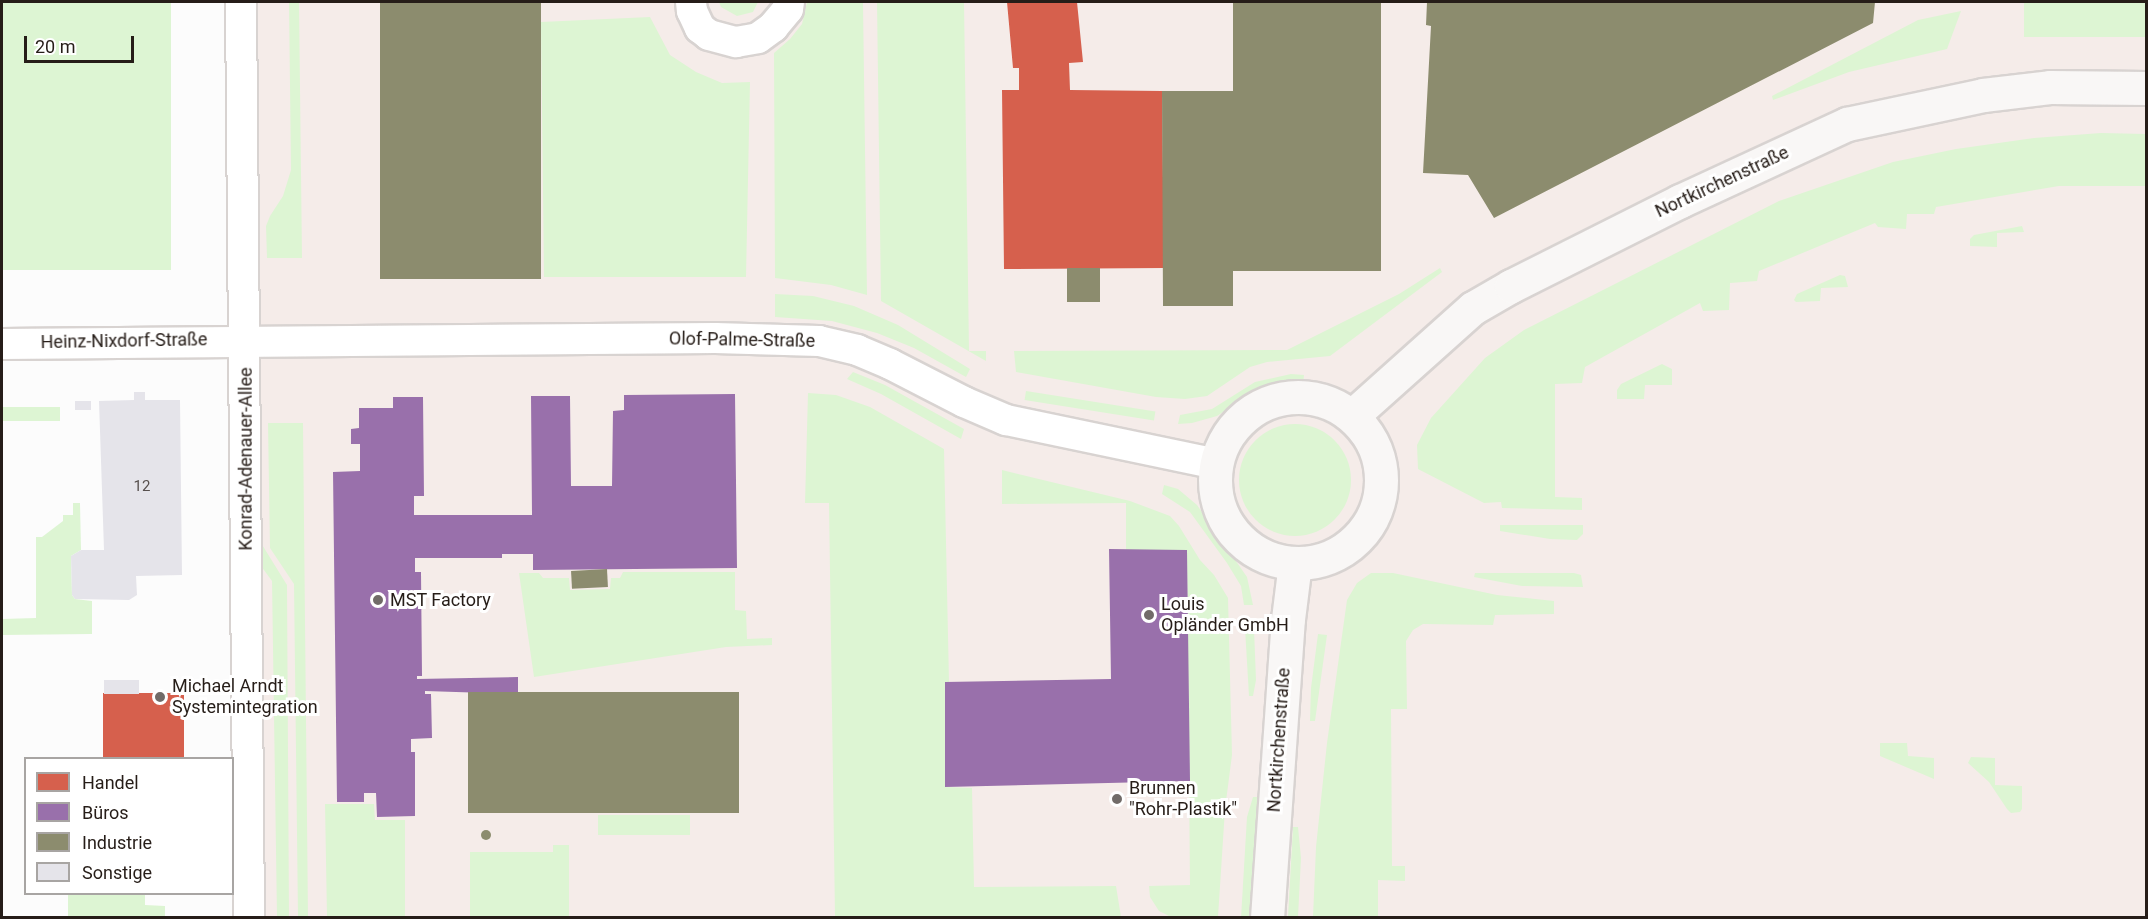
<!DOCTYPE html>
<meta charset="utf-8">
<style>
body{margin:0}
#map{position:relative;width:2148px;height:919px;overflow:hidden;background:#fcfcfc;font-family:Roboto,sans-serif}
div>[style]{position:absolute}
.built>*{inset:0;background:#f5ece9;transform-origin:0 0}
.green>*{inset:0;background:#ddf5d3;transform-origin:0 0}
.round{border-radius:50%}
.shops>*{inset:0;background:#d6604d;transform-origin:0 0}
.offices>*{inset:0;background:#9970ab}
.industry>*{inset:0;background:#8c8c6e;transform-origin:0 0}
.building>*{inset:0;background:#e5e4ea;transform-origin:0 0}
.roads{filter:drop-shadow(2px 0 #d8d3d1) drop-shadow(-2px 0 #d8d3d1) drop-shadow(0 2px #d8d3d1) drop-shadow(0 -2px #d8d3d1)}
.minor>*{height:30px;margin:-15px;padding:0 15px;transform-origin:15px;border-radius:15px;background:#fff}
.secondary>*{height:33px;margin:-16.5px;padding:0 16.5px;transform-origin:16.5px;border-radius:16.5px;background:#f9f7f6}
.secondary>.ring{margin:-16.5px;padding:0;box-sizing:content-box;background:none;border:33px solid #f9f7f6;border-radius:50%}
.dots>*{width:16px;height:16px;translate:-50% -50%;box-sizing:border-box;border:3px solid #fff;border-radius:50%}
span{translate:-50% -50%;white-space:nowrap;text-align:center;line-height:1.15;-webkit-text-stroke:6px #fff;paint-order:stroke}
.number-label{font-size:15px;color:#57504e}
.number-label span{-webkit-text-stroke-width:0}
.street-label{font-size:18px;color:#261d18}
.poi-label{font-size:18px;color:#261d18}
.left{translate:0 -50%;text-align:left}
.frame{position:absolute;inset:0;border:3px solid #261d18;pointer-events:none}
.legend{position:absolute;left:24px;top:757px;width:210px;height:138px;box-sizing:border-box;background:#fff;border:2px solid #a8a5a3;margin:0;padding:8px 10px;list-style:none;font-size:18px;color:#261d18}
.legend li{display:flex;align-items:center;gap:12px;height:30px}
.legend b{width:30px;border:2px solid #a8a5a3}
.scale{position:absolute;left:24px;top:36px;width:110px;height:27px;box-sizing:border-box;border:3px solid #261d18;border-top:0;padding-left:8px;font-size:18px;line-height:21px;white-space:nowrap;color:#261d18;-webkit-text-stroke:4px #fff;paint-order:stroke}
</style>
<div id="map">
<div class="built">
<i style="left:254px;top:2px;width:1892px;height:915px"></i>
</div>
<div class="green">
<i style="left:2px;top:2px;width:169px;height:268px"></i>
<i style="clip-path:polygon(289px 2px,299px 2px,302px 258px,267px 258px,266px 226px,270px 216px,283px 196px,291px 170px)"></i>
<i style="clip-path:polygon(719px 2px,758px 2px,753px 12px,737px 16px,721px 7px)"></i>
<i style="clip-path:polygon(807px 2px,863px 2px,867px 295px,831px 285px,775px 278px,774px 53px,790px 39px,802px 24px)"></i>
<i style="clip-path:polygon(877px 2px,964px 2px,969px 351px,986px 351px,986px 361px,881px 301px)"></i>
<i style="left:2024px;top:2px;width:122px;height:35px"></i>
<i style="clip-path:polygon(1961px 11px,1947px 49px,1849px 72px,1773px 100px,1772px 96px,1918px 20px)"></i>
<i style="clip-path:polygon(650px 17px,670px 55px,696px 72px,722px 83px,750px 82px,746px 277px,544px 277px,541px 22px)"></i>
<i style="clip-path:polygon(2101px 133px,2146px 134px,2146px 186px,2059px 186px,1936px 207px,1934px 214px,1907px 214px,1906px 229px,1878px 227px,1875px 223px,1759px 271px,1757px 281px,1730px 283px,1729px 310px,1703px 311px,1700px 303px,1585px 367px,1582px 383px,1555px 384px,1555px 497px,1582px 498px,1582px 510px,1502px 508px,1501px 502px,1484px 503px,1418px 469px,1417px 445px,1431px 418px,1485px 358px,1524px 330px,1779px 201px,1893px 162px,1956px 149px,2034px 138px)"></i>
<i style="clip-path:polygon(2022px 226px,2024px 232px,1997px 233px,1997px 247px,1970px 246px,1970px 239px,1974px 235px)"></i>
<i style="clip-path:polygon(1440px 268px,1442px 272px,1330px 356px,1267px 362px,1250px 367px,1207px 396px,1185px 399px,1156px 397px,1016px 372px,1014px 351px,1287px 350px,1399px 294px)"></i>
<i style="clip-path:polygon(1840px 275px,1845px 276px,1848px 287px,1821px 288px,1820px 301px,1796px 302px,1794px 300px,1797px 294px)"></i>
<i style="clip-path:polygon(775px 294px,813px 296px,854px 306px,898px 325px,970px 369px,966px 377px,914px 348px,877px 333px,832px 321px,775px 317px)"></i>
<i style="clip-path:polygon(1662px 364px,1672px 369px,1672px 385px,1645px 385px,1644px 399px,1617px 399px,1617px 390px,1621px 384px)"></i>
<i style="clip-path:polygon(853px 372px,885px 385px,964px 429px,961px 439px,881px 394px,847px 379px)"></i>
<i style="clip-path:polygon(1291px 374px,1304px 375px,1303px 384px,1273px 385px,1257px 390px,1217px 416px,1192px 423px,1178px 424px,1180px 415px,1212px 409px,1255px 382px)"></i>
<i style="left:1026px;top:391px;width:131px;height:9px;rotate:9deg"></i>
<i style="clip-path:polygon(808px 393px,836px 395px,870px 407px,944px 449px,949px 682px,945px 787px,972px 788px,974px 887px,1116px 886px,1121px 917px,835px 917px,829px 503px,805px 503px)"></i>
<i style="left:2px;top:407px;width:58px;height:14px"></i>
<i style="clip-path:polygon(268px 423px,303px 423px,308px 917px,298px 917px,294px 584px,270px 548px)"></i>
<i class="round" style="left:1239px;top:424px;width:112px;height:112px"></i>
<i style="clip-path:polygon(1002px 470px,1130px 501px,1170px 516px,1179px 526px,1200px 560px,1214px 575px,1228px 598px,1232px 755px,1225px 809px,1218px 917px,1171px 917px,1159px 911px,1150px 897px,1149px 886px,1190px 885px,1187px 551px,1126px 550px,1126px 503px,1002px 504px)"></i>
<i style="clip-path:polygon(1164px 485px,1178px 489px,1197px 505px,1247px 577px,1253px 605px,1244px 605px,1241px 586px,1227px 563px,1190px 512px,1162px 494px)"></i>
<i style="clip-path:polygon(73px 503px,80px 503px,81px 550px,71px 556px,72px 595px,75px 599px,92px 601px,92px 634px,2px 635px,2px 619px,36px 618px,36px 537px,42px 537px,63px 521px,63px 515px,73px 515px)"></i>
<i style="clip-path:polygon(1500px 525px,1583px 525px,1583px 534px,1577px 540px,1550px 539px,1500px 531px)"></i>
<i style="clip-path:polygon(261px 543px,287px 585px,289px 917px,277px 917px,272px 581px,261px 566px)"></i>
<i style="clip-path:polygon(623px 572px,735px 572px,735px 610px,746px 611px,747px 639px,772px 638px,772px 645px,726px 647px,534px 677px,519px 573px,539px 573px,543px 578px,569px 578px,570px 590px,610px 589px,611px 578px,620px 578px)"></i>
<i style="clip-path:polygon(1371px 573px,1393px 573px,1497px 595px,1554px 601px,1554px 614px,1495px 615px,1493px 625px,1423px 624px,1413px 630px,1406px 641px,1407px 709px,1391px 709px,1392px 866px,1405px 866px,1405px 881px,1378px 880px,1378px 917px,1313px 917px,1316px 847px,1327px 743px,1347px 600px,1357px 583px)"></i>
<i style="clip-path:polygon(1475px 573px,1574px 573px,1581px 575px,1583px 587px,1522px 586px,1474px 577px)"></i>
<i style="clip-path:polygon(1245px 628px,1254px 629px,1256px 680px,1253px 696px,1249px 696px)"></i>
<i style="clip-path:polygon(1318px 634px,1327px 635px,1315px 721px,1310px 721px,1311px 688px)"></i>
<i style="clip-path:polygon(1880px 743px,1907px 743px,1908px 756px,1934px 758px,1934px 779px,1880px 756px)"></i>
<i style="clip-path:polygon(1971px 757px,1995px 758px,1995px 785px,2022px 786px,2022px 809px,2020px 812px,2011px 813px,2007px 809px,1989px 782px,1968px 763px)"></i>
<i style="clip-path:polygon(1253px 797px,1258px 797px,1251px 917px,1241px 918px,1247px 817px)"></i>
<i style="clip-path:polygon(325px 804px,374px 804px,375px 820px,405px 820px,405px 917px,327px 917px)"></i>
<i style="left:690px;top:815px;width:20px;height:92px;rotate:90deg"></i>
<i style="clip-path:polygon(1293px 827px,1298px 827px,1301px 858px,1298px 917px,1288px 917px)"></i>
<i style="clip-path:polygon(553px 845px,569px 845px,569px 917px,470px 917px,470px 852px,553px 852px)"></i>
<i style="clip-path:polygon(68px 894px,145px 894px,145px 905px,165px 906px,165px 917px,68px 917px)"></i>
</div>
<div class="shops">
<i style="clip-path:polygon(1007px 2px,1077px 2px,1083px 62px,1069px 63px,1070px 90px,1162px 91px,1164px 268px,1004px 269px,1002px 90px,1019px 90px,1019px 68px,1013px 68px)"></i>
<i style="left:184px;top:693px;width:65px;height:81px;rotate:90deg"></i>
</div>
<div class="offices">
<i style="clip-path:polygon(735px 394px,737px 568px,533px 570px,533px 554px,502px 554px,502px 558px,415px 558px,415px 572px,421px 572px,422px 676px,417px 676px,417px 679px,518px 677px,518px 694px,425px 691px,425px 694px,431px 694px,432px 738px,411px 739px,411px 752px,415px 752px,415px 816px,377px 817px,376px 793px,364px 793px,364px 802px,337px 802px,333px 472px,360px 471px,360px 444px,351px 444px,351px 429px,359px 428px,359px 408px,393px 408px,393px 397px,423px 397px,424px 496px,414px 496px,414px 515px,532px 515px,531px 396px,570px 396px,571px 486px,612px 486px,613px 411px,624px 410px,624px 395px)"></i>
<i style="clip-path:polygon(1109px 549px,1187px 550px,1190px 781px,945px 787px,945px 682px,1111px 679px)"></i>
</div>
<div class="industry">
<i style="left:380px;top:2px;width:161px;height:277px"></i>
<i style="clip-path:polygon(1233px 2px,1381px 2px,1381px 271px,1233px 271px,1233px 306px,1163px 306px,1162px 91px,1233px 91px)"></i>
<i style="clip-path:polygon(1427px 2px,1875px 2px,1873px 23px,1494px 218px,1468px 175px,1423px 173px,1431px 26px,1426px 25px)"></i>
<i style="left:1100px;top:268px;width:34px;height:33px;rotate:90deg"></i>
<i style="left:607px;top:569px;width:18px;height:36px;rotate:87deg"></i>
<i style="left:739px;top:692px;width:121px;height:271px;rotate:90deg"></i>
<i class="round" style="left:481px;top:830px;width:10px;height:10px"></i>
</div>
<div class="building">
<i style="clip-path:polygon(134px 392px,145px 392px,145px 400px,180px 400px,182px 575px,136px 576px,137px 595px,129px 600px,75px 599px,72px 595px,71px 556px,81px 550px,104px 550px,99px 401px,134px 400px)"></i>
<i style="left:75px;top:401px;width:16px;height:9px"></i>
<i style="left:139px;top:680px;width:14px;height:35px;rotate:90deg"></i>
</div>
<div class="roads">
<div class="minor">
<i style="left:241px;top:2px;width:916px;rotate:89.5deg"></i>
<i style="left:691px;top:2px;width:9px;rotate:84deg"></i>
<i style="left:692px;top:11px;width:19px;rotate:65deg"></i>
<i style="left:700px;top:28px;width:11px;rotate:38deg"></i>
<i style="left:709px;top:35px;width:28px;rotate:15deg"></i>
<i style="left:736px;top:42px;width:22px;rotate:-10deg"></i>
<i style="left:758px;top:38px;width:19px;rotate:-36deg"></i>
<i style="left:773px;top:27px;width:23px;rotate:-50deg"></i>
<i style="left:788px;top:9px;width:7px;rotate:-82deg"></i>
<i style="left:2px;top:344px;width:713px;rotate:-0.48deg"></i>
<i style="left:715px;top:338px;width:104px;rotate:1.7deg"></i>
<i style="left:819px;top:341px;width:39px;rotate:13deg"></i>
<i style="left:857px;top:350px;width:36px;rotate:23deg"></i>
<i style="left:890px;top:364px;width:83px;rotate:27.2deg"></i>
<i style="left:964px;top:402px;width:46px;rotate:23.2deg"></i>
<i style="left:1006px;top:420px;width:215px;rotate:11.8deg"></i>
</div>
<div class="secondary">
<i class="ring" style="left:1215px;top:397px;width:133px;height:133px"></i>
<i style="left:1352px;top:416px;width:162px;rotate:-41.8deg"></i>
<i style="left:1473px;top:308px;width:44px;rotate:-30.1deg"></i>
<i style="left:1511px;top:286px;width:189px;rotate:-26.7deg"></i>
<i style="left:1680px;top:201px;width:184px;rotate:-24.8deg"></i>
<i style="left:1847px;top:124px;width:139px;rotate:-12deg"></i>
<i style="left:1983px;top:95px;width:67px;rotate:-6.8deg"></i>
<i style="left:2050px;top:87px;width:96px;rotate:0.6deg"></i>
<i style="left:1267px;top:918px;width:300px;rotate:-86deg"></i>
<i style="left:1288px;top:619px;width:56px;rotate:-82.9deg"></i>
</div>
</div>
<div class="dots">
<i style="left:378px;top:600px;background:#716b68"></i>
<i style="left:1149px;top:615px;background:#716b68"></i>
<i style="left:160px;top:697px;background:#716b68"></i>
<i style="left:1117px;top:799px;background:#716b68"></i>
</div>
<div class="number-label">
<span style="left:142px;top:487px">12</span>
</div>
<div class="street-label">
<span style="left:1722px;top:182px;rotate:-25deg">Nortkirchenstraße</span>
<span style="left:742px;top:340px;rotate:1deg">Olof-Palme-Straße</span>
<span style="left:124px;top:341px;rotate:-1deg">Heinz-Nixdorf-Straße</span>
<span style="left:246px;top:459px;rotate:-90deg">Konrad-Adenauer-Allee</span>
<span style="left:1279px;top:740px;rotate:-86deg">Nortkirchenstraße</span>
</div>
<div class="poi-label">
<span class="left" style="left:390px;top:600px">MST Factory</span>
<span class="left" style="left:1161px;top:615px">Louis<br>Opländer GmbH</span>
<span class="left" style="left:172px;top:697px">Michael Arndt<br>Systemintegration</span>
<span class="left" style="left:1129px;top:799px">Brunnen<br>"Rohr-Plastik"</span>
</div>
<div class="frame"></div>
<ul class="legend">
<li><b style="height:16px;background:#d6604d"></b>Handel</li>
<li><b style="height:16px;background:#9970ab"></b>Büros</li>
<li><b style="height:16px;background:#8c8c6e"></b>Industrie</li>
<li><b style="height:16px;background:#e5e4ea"></b>Sonstige</li>
</ul>
<div class="scale">20 m</div>
</div>
